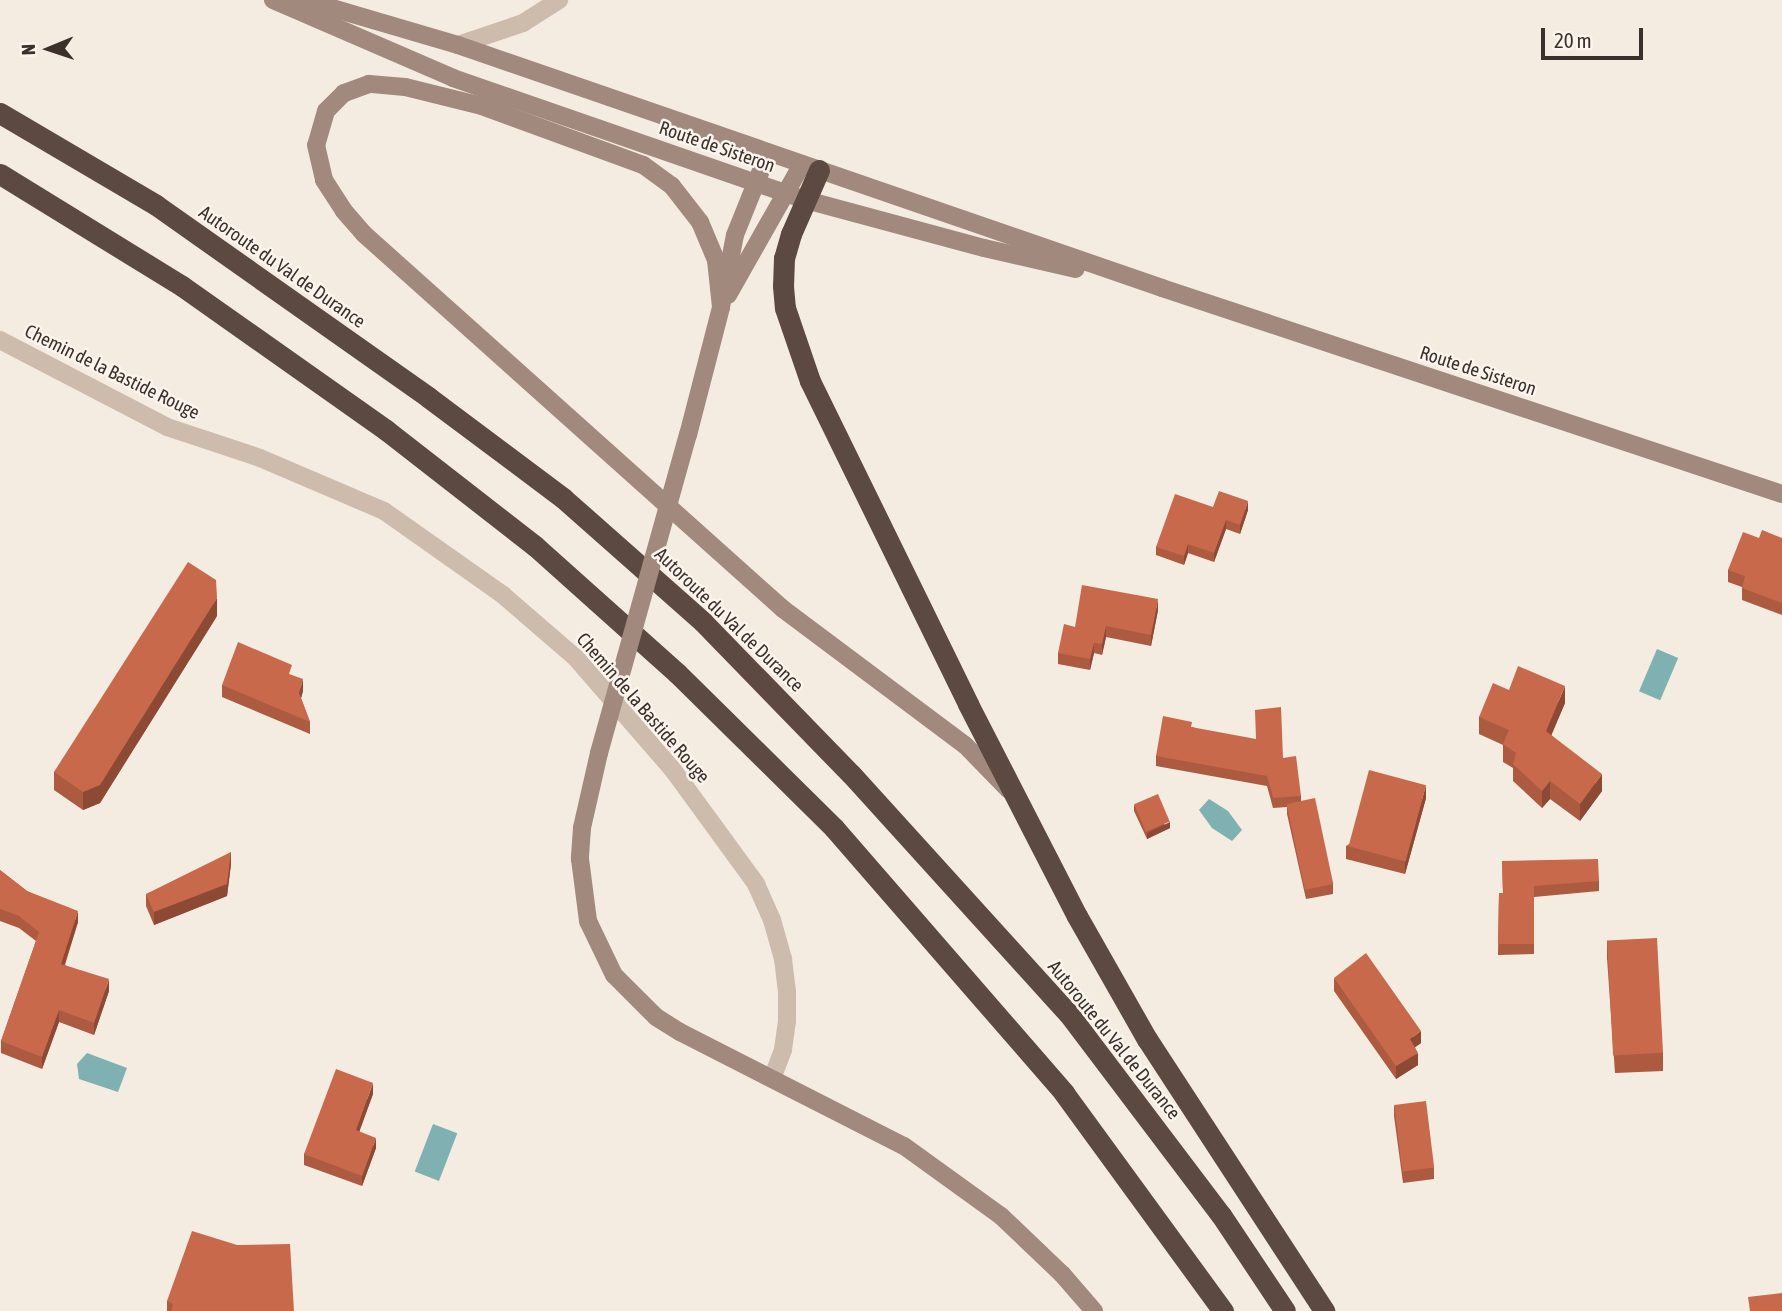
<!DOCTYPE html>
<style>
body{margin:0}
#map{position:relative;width:1782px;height:1311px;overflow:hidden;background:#f4ebe1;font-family:"Asap Condensed",sans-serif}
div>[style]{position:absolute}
.water>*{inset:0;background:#7fb0b2;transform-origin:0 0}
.street>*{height:18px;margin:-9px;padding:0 9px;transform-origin:9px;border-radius:9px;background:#cdbbac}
.secondary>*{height:18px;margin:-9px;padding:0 9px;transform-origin:9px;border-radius:9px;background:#a18a7d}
.highway>*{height:21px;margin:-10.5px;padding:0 10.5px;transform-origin:10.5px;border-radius:10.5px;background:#5c4a42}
.secondary-bridge>*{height:18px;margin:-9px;padding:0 9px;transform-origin:9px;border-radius:9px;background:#a18a7d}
.wall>*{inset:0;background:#ac5a40}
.shaded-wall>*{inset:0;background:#8c4a34}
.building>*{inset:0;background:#c8694b;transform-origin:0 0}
span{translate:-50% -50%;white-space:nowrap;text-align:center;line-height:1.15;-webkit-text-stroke:5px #fbf5ee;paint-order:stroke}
.street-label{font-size:19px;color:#3b302b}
.north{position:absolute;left:14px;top:14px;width:70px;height:70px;-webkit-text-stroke:5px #fbf5ee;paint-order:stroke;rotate:268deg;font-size:19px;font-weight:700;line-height:28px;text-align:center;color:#3b302b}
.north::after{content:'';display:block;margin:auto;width:24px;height:32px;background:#3b302b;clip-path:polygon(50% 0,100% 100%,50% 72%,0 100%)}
.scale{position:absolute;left:1541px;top:28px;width:102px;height:32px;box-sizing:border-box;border:4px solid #3b302b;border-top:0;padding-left:9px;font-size:21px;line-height:24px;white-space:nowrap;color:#3b302b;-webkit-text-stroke:5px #fbf5ee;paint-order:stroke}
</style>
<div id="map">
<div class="water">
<i style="left:1657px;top:649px;width:23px;height:46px;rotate:23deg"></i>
<i style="clip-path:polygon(1209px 799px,1228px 811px,1242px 830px,1232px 841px,1212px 828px,1199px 810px)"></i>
<i style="clip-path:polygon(87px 1053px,127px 1068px,118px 1092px,79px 1079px,77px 1064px)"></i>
<i style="left:433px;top:1124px;width:26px;height:51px;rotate:21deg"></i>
</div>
<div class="street">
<i style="left:458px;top:45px;width:69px;rotate:-18.7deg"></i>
<i style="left:523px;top:23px;width:43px;rotate:-32.6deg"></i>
<i style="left:0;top:340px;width:188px;rotate:27.5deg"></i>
<i style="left:167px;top:427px;width:98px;rotate:18.4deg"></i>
<i style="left:260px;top:458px;width:135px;rotate:23.1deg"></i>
<i style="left:384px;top:511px;width:146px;rotate:35.2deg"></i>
<i style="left:503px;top:595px;width:96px;rotate:40.8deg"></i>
<i style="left:576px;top:658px;width:148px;rotate:49.1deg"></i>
<i style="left:673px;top:770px;width:141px;rotate:53.9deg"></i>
<i style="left:756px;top:884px;width:39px;rotate:66deg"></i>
<i style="left:772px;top:920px;width:41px;rotate:74.2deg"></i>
<i style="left:783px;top:959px;width:33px;rotate:83deg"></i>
<i style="left:787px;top:992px;width:29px;rotate:90deg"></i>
<i style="left:787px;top:1021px;width:29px;rotate:98deg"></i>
<i style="left:783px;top:1050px;width:31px;rotate:111deg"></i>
</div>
<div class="secondary">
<i style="left:273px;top:0;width:196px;rotate:23.4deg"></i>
<i style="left:453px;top:78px;width:373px;rotate:19.1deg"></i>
<i style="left:806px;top:200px;width:184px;rotate:15.1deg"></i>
<i style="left:984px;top:248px;width:94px;rotate:12.9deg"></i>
<i style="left:305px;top:0;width:159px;rotate:16.4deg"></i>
<i style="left:458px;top:45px;width:745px;rotate:19.04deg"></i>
<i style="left:1162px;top:288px;width:653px;rotate:18.38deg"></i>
<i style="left:728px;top:295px;width:150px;rotate:-60.5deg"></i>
<i style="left:721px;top:307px;width:47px;rotate:-96.1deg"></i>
<i style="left:716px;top:260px;width:41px;rotate:-112.8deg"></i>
<i style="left:700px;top:222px;width:46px;rotate:-127.9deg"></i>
<i style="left:672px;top:186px;width:36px;rotate:-144deg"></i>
<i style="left:643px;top:165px;width:171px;rotate:-159.9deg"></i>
<i style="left:482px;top:106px;width:79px;rotate:-166.1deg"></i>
<i style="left:405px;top:87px;width:36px;rotate:-175deg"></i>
<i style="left:369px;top:84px;width:27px;rotate:160deg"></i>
<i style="left:344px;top:93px;width:25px;rotate:135deg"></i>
<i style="left:326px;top:111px;width:35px;rotate:106deg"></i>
<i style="left:316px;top:145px;width:36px;rotate:77deg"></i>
<i style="left:324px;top:180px;width:37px;rotate:57deg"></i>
<i style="left:344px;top:211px;width:30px;rotate:49deg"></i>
<i style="left:364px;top:234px;width:562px;rotate:41.83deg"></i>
<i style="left:783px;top:609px;width:227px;rotate:36.8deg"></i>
<i style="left:965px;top:745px;width:62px;rotate:45.7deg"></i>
<i style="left:688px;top:435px;width:132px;rotate:-75.5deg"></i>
<i style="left:721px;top:307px;width:73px;rotate:-79deg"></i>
<i style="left:735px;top:235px;width:88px;rotate:-68.1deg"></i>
<i style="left:599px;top:753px;width:77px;rotate:102.8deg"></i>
<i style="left:582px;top:828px;width:31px;rotate:94deg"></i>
<i style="left:580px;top:859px;width:63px;rotate:82.6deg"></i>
<i style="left:588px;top:921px;width:60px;rotate:64.3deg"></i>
<i style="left:614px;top:975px;width:59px;rotate:45deg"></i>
<i style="left:656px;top:1017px;width:28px;rotate:32deg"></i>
<i style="left:680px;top:1032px;width:251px;rotate:27deg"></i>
<i style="left:904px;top:1146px;width:120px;rotate:35.8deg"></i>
<i style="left:1001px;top:1216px;width:84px;rotate:43.6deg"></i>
<i style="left:1062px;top:1274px;width:49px;rotate:49.1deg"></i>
</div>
<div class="highway">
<i style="left:0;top:113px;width:181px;rotate:30.5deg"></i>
<i style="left:156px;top:205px;width:333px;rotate:35.2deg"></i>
<i style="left:428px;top:397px;width:169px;rotate:36.8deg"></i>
<i style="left:563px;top:498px;width:187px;rotate:41.5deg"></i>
<i style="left:703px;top:622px;width:212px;rotate:45.8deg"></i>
<i style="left:851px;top:774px;width:323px;rotate:47.8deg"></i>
<i style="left:1068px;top:1013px;width:253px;rotate:52.9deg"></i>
<i style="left:1221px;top:1215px;width:115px;rotate:56.3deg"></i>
<i style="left:819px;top:170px;width:70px;rotate:113.6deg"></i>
<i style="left:791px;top:234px;width:25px;rotate:106deg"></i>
<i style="left:784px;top:258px;width:28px;rotate:92deg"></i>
<i style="left:783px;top:286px;width:22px;rotate:85deg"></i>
<i style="left:785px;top:308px;width:77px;rotate:71.1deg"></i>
<i style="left:810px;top:381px;width:360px;rotate:63.9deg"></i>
<i style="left:968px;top:704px;width:238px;rotate:62.8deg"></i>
<i style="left:1077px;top:916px;width:142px;rotate:60.4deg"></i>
<i style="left:1147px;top:1039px;width:325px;rotate:56.9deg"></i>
<i style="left:0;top:174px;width:214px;rotate:31.6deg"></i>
<i style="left:182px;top:286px;width:250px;rotate:35.2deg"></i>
<i style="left:386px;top:430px;width:189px;rotate:37.9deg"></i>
<i style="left:535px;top:546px;width:191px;rotate:41.8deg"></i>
<i style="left:677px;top:673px;width:221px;rotate:44.6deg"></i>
<i style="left:834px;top:828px;width:351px;rotate:49deg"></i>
<i style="left:1064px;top:1093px;width:270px;rotate:53.9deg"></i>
</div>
<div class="secondary-bridge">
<i style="left:599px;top:753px;width:330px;rotate:-74.4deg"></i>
</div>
<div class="wall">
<i style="clip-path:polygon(1213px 507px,1248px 510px,1240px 534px,1226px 529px,1214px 562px,1188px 553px,1184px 565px,1156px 555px,1156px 547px)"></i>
<i style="clip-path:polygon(1759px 538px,1782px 538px,1782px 615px,1742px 600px,1742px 587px,1728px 582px,1728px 570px)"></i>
<i style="clip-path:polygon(1158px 610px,1151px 646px,1106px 637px,1102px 655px,1094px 653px,1090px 670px,1058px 664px,1058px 653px,1075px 627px)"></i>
<i style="clip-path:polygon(217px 616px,100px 803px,83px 810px,54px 790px,54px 772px)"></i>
<i style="clip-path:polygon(292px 675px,303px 691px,301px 698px,310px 722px,310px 734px,222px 697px,222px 685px)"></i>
<i style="clip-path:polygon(1509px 690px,1565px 703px,1551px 735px,1602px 791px,1580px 821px,1550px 799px,1542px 808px,1513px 781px,1513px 768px,1503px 762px,1503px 745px,1479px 734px,1479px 717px)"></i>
<i style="clip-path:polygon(1192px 727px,1283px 758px,1301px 796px,1301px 801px,1333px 884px,1333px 894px,1306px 899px,1287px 814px,1287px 807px,1273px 808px,1267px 786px,1156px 766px,1156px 756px)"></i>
<i style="clip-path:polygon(1426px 798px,1405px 874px,1346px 859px,1346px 846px)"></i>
<i style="clip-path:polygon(1134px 805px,1170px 828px,1147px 839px,1134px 811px)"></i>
<i style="clip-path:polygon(1502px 861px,1599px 881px,1599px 891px,1534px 897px,1534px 954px,1498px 955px,1499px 893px,1503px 893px)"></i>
<i style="clip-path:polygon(231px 864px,227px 896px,154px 925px,146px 906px,146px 894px)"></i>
<i style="clip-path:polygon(0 870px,27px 891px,78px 922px,65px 965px,109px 991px,94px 1035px,59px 1022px,42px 1069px,1px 1053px,1px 1041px,36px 941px,19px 928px,0 921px)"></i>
<i style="clip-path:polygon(1607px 940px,1663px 1053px,1663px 1071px,1615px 1073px,1607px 958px)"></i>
<i style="clip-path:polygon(1334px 978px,1421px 1043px,1415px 1047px,1418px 1065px,1396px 1079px,1334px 991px)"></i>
<i style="clip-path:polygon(373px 1094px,359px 1131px,376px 1148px,362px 1186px,304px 1165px,304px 1154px)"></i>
<i style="clip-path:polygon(1394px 1105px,1434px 1168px,1434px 1179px,1403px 1183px,1394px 1116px)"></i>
<i style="clip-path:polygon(167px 1301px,294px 1311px,167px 1311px)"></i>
</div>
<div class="shaded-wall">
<i style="clip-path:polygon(1248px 501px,1248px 510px,1240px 534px,1240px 525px)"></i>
<i style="clip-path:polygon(1226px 520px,1226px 529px,1214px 562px,1214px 553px)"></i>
<i style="clip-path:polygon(1188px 544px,1188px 553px,1184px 565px,1184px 556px)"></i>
<i style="clip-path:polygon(217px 598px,217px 616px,100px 803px,83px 810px,83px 792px)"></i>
<i style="clip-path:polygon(1158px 599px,1158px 610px,1151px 646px,1151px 635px)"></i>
<i style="clip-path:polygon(1106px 626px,1106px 637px,1102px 655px,1102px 644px)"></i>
<i style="clip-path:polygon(1094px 643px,1094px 653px,1090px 670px,1090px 659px)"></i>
<i style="clip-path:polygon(303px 679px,303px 691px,299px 705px,299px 693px)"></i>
<i style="clip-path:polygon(1565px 686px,1565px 703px,1546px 748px,1546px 731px)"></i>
<i style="clip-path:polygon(1602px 774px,1602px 791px,1580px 821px,1580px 804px)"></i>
<i style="clip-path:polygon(1550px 781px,1550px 799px,1542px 808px,1542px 791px)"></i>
<i style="clip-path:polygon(1426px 785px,1426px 798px,1405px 874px,1405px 862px)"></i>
<i style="clip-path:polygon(1170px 822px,1170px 828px,1147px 839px,1147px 833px)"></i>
<i style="clip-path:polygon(231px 852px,231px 864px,227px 896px,154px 925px,154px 912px)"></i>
<i style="clip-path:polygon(78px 911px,78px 922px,61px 975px,61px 964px)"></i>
<i style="clip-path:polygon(109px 979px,109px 991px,94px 1035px,94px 1023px)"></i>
<i style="clip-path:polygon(59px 1010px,59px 1022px,42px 1069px,42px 1057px)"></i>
<i style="clip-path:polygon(1421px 1031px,1421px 1043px,1410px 1051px,1410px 1039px)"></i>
<i style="clip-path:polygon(1418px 1053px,1418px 1065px,1396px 1079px,1396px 1066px)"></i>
<i style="clip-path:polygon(373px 1083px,373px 1094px,356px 1141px,356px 1130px)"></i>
<i style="clip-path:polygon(376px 1138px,376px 1148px,362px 1186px,362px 1176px)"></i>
</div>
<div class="building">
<i style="clip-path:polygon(1219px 491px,1248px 501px,1240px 525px,1226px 520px,1214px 553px,1188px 544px,1184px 556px,1156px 547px,1175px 494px,1213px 507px)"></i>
<i style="clip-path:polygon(1762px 530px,1782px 538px,1782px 603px,1742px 588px,1745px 576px,1728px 570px,1743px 532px,1759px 538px)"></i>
<i style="clip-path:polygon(188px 562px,216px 580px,217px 598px,100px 785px,83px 792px,54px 772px)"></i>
<i style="clip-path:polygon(1082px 585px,1158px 599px,1151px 635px,1106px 626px,1102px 644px,1094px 643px,1090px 659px,1058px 653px,1064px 624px,1075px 627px)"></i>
<i style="clip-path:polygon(238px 642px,292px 665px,289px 674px,303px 679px,299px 693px,310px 722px,222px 685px)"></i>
<i style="clip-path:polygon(1518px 666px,1565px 686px,1546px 731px,1602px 774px,1580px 804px,1550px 781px,1542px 791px,1513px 764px,1516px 753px,1503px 744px,1509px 730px,1479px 717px,1493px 683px,1509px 690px)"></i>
<i style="clip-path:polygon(1281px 707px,1283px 758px,1296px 756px,1301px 796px,1273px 798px,1267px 776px,1156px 756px,1163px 716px,1192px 722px,1191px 727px,1256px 739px,1255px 710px)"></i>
<i style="left:1369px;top:770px;width:59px;height:79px;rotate:15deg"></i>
<i style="left:1158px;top:794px;width:30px;height:26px;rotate:67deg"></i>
<i style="left:1315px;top:798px;width:88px;height:29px;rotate:78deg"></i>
<i style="clip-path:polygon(231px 852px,227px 884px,154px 912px,146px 894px)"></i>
<i style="clip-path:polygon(1598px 859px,1599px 881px,1534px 886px,1534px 944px,1498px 944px,1499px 893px,1503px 893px,1502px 861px)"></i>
<i style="clip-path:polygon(0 870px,27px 891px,78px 911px,61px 964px,109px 979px,94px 1023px,59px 1010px,42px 1057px,1px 1041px,39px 932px,19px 916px,0 909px)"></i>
<i style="left:1657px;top:938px;width:115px;height:50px;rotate:87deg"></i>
<i style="clip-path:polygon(1366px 953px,1421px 1031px,1410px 1039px,1418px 1053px,1396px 1066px,1334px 978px)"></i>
<i style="clip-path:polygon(336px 1069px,373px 1083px,356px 1130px,376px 1138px,362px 1176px,304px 1154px)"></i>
<i style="left:1426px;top:1101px;width:67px;height:32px;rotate:83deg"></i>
<i style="clip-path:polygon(192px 1231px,237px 1245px,290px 1244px,294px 1311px,171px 1311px,173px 1304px,167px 1301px)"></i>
<i style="clip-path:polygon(1782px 1293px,1782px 1311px,1750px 1311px,1748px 1297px)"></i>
</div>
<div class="street-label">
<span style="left:717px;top:147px;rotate:19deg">Route de Sisteron</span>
<span style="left:282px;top:267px;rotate:35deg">Autoroute du Val de Durance</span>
<span style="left:1478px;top:371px;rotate:18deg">Route de Sisteron</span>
<span style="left:112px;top:372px;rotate:26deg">Chemin de la Bastide Rouge</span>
<span style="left:729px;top:620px;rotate:44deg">Autoroute du Val de Durance</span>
<span style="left:643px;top:708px;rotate:49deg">Chemin de la Bastide Rouge</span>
<span style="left:1114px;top:1040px;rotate:51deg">Autoroute du Val de Durance</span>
</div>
<div class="north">N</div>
<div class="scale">20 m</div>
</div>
